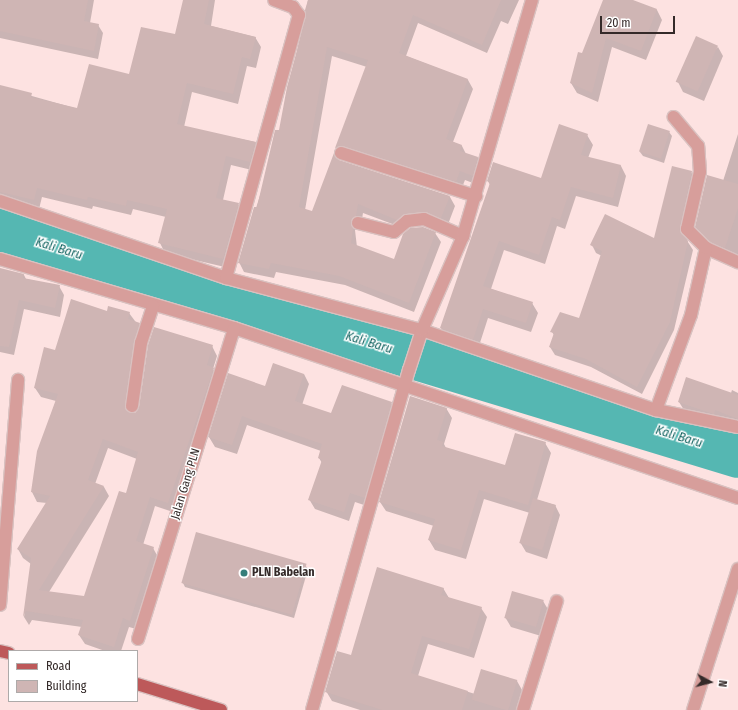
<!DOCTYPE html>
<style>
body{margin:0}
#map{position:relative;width:738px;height:710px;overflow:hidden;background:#fde2e1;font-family:"Fira Sans Condensed",sans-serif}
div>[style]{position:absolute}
.shadow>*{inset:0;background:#0003}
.river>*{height:45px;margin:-22.5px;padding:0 22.5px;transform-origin:22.5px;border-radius:22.5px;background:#55b7b2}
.building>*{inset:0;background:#cfb5b4;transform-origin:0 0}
.roads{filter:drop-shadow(1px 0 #d9c1c0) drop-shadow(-1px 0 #d9c1c0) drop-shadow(0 1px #d9c1c0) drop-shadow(0 -1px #d9c1c0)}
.minor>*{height:12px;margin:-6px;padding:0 6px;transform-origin:6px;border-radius:6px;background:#d79e9b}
.major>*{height:12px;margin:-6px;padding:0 6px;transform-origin:6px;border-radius:6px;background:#bd595a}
.dots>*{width:11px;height:11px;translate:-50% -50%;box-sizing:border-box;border:2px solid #fff;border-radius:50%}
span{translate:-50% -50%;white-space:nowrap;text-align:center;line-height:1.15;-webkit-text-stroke:3px #fff;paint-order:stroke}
.street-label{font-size:12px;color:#342a29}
.poi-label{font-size:12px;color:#342a29;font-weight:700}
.left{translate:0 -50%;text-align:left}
.water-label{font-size:13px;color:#0d615e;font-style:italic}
.legend{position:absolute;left:8px;top:650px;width:130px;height:52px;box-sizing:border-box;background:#fff;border:1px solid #aeaaa9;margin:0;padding:5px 7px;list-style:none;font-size:12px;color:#342a29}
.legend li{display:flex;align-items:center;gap:8px;height:20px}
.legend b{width:20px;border:1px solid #aeaaa9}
.north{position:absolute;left:690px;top:662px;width:40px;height:40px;-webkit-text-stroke:3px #fff;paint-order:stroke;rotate:97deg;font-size:11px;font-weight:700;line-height:16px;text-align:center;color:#342a29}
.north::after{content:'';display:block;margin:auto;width:14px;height:18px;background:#342a29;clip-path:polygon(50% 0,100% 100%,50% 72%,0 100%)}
.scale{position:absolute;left:600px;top:16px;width:75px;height:18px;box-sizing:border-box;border:2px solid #342a29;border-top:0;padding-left:5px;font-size:12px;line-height:14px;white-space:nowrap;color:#342a29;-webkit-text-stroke:3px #fff;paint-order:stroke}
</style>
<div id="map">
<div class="shadow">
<i style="clip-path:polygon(0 0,94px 0,90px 23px,98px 25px,103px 33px,98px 59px,0 38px)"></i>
<i style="clip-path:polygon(184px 0,215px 0,211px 26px,255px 37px,261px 47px,256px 68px,247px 66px,238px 104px,192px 92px,184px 127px,255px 142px,261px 152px,256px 171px,231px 165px,223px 200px,238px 204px,244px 214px,229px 268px,165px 253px,160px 243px,166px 217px,133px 209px,131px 215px,93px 206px,92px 209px,42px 197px,39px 209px,0 196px,0 87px,78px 109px,130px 75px,176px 35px)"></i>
<i style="clip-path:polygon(308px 0,519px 0,508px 24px,501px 21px,487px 53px,418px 23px,406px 56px,468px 80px,473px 89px,453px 142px,462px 146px,466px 154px,478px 158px,483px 167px,478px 185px,465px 180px,461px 190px,342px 157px,336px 148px,367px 67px,332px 56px,305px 210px,313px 212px,338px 161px,450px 197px,455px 206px,447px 227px,429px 220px,403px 228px,363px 213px,361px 225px,355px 230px,357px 247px,394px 261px,435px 233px,441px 242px,414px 312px,345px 285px,276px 272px,274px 278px,244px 272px,239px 262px,280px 132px)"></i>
<i style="clip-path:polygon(605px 0,631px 0,657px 10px,662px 20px,646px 60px,612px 47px,598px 102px,577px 93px,571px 83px)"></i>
<i style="clip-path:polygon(718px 47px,723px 56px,704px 101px,683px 92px,678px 82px)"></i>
<i style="clip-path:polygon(669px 132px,672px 136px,664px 163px,643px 156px,640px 152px)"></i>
<i style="clip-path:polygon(738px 134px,738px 256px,716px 250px,696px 226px,723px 181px)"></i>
<i style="clip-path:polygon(587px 135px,593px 145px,588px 158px,621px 166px,626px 176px,618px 207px,576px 196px,565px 229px,557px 226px,545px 264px,504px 250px,491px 289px,532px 303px,538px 313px,531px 332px,488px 318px,478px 349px,447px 338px,441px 328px,490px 185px,488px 181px,542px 179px)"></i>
<i style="clip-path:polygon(692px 172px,696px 180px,684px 236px,693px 250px,674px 330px,642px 394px,591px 367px,555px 355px,550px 347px,554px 335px,552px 332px,580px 320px,602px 256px,596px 253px,592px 245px,655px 239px)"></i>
<i style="clip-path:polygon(0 269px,24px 275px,26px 279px,59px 286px,64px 295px,60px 317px,24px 309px,14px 355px,0 352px)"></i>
<i style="clip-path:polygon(evenodd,107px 312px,129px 313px,144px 333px,138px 352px,129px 414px,136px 414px,212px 346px,217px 356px,213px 369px,219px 378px,173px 512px,155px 506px,143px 545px,153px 548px,158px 557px,136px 629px,129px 627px,121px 651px,105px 651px,85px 644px,79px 635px,82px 627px,32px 620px,29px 625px,24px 617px,31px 564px,23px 558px,18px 549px,47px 503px,37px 502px,32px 492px,38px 451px,56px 401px,41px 397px,35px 388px,56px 351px,107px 312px,108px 448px,137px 459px,127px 494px,85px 597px,49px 592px,109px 496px,104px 487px,95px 484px,108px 448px)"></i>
<i style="clip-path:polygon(304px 374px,309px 384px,302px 405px,331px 414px,391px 403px,397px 413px,370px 507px,355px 502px,349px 521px,315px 509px,309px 499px,322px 463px,319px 458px,321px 451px,247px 425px,237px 454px,215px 447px,209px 437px,266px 387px)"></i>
<i style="clip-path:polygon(732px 390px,738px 393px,738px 427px,684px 410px,679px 402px,731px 393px)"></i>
<i style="clip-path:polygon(446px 408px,452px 418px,444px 444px,446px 448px,505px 466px,545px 443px,551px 453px,537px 500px,555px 505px,560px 515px,547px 559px,526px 552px,520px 542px,530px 513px,484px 499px,466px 559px,435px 550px,429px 540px,434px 526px,386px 511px,380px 502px)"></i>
<i style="clip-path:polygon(305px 565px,308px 569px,294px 618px,185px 587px,183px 583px)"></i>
<i style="clip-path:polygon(443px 588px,449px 598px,481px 608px,487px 617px,474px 658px,428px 644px,418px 676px,475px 694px,482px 670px,517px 681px,522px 690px,516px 710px,360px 710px,332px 701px,326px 691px,352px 656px)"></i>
<i style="clip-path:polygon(543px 601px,549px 611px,541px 636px,511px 627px,505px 617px)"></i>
</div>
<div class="river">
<i style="left:0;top:231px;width:771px;rotate:16.88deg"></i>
</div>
<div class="building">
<i style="clip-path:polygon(0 0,88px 0,84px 21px,99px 24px,94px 51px,0 31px)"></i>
<i style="clip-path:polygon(183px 0,209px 0,204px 24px,256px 37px,250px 59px,242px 57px,233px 94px,187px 83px,177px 124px,256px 142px,250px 162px,226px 156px,216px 198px,239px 203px,223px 259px,158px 243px,167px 209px,127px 200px,126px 206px,88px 197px,87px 200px,37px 188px,34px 200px,0 192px,0 85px,32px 93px,31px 97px,77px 108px,89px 64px,129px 74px,141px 27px,175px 34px)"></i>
<i style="clip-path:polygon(308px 0,501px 0,482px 45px,413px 15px,399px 53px,468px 79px,446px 139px,462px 145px,460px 151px,478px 157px,473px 176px,460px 171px,456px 182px,343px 146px,335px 148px,368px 60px,327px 47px,299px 207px,312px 211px,334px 153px,339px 160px,450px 196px,441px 218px,423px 212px,406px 214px,397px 220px,358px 204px,356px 216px,351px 221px,353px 229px,351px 243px,394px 259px,403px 234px,410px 228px,423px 227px,436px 232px,409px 303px,339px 276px,271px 263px,269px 269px,238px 263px,254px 207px,257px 207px,275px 130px,279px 130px,287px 87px,306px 17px,305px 10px)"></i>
<i style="clip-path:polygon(603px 0,633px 0,657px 9px,641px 51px,606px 38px,592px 93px,570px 83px,578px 52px,582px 53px)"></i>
<i style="left:696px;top:36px;width:24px;height:50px;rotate:24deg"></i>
<i style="clip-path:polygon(559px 124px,588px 134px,581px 155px,621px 165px,613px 198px,571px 187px,560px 220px,552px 217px,539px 255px,499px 241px,483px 286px,533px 302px,526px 323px,483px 309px,473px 340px,440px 328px,490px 183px,487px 181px,493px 162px,541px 178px)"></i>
<i style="left:648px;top:124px;width:23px;height:29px;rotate:18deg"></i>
<i style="clip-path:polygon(672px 166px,692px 171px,680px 228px,688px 241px,670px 322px,637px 387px,586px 359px,549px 347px,554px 333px,550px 332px,560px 312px,579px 318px,602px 251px,590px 245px,605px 214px,654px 238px)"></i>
<i style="clip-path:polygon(707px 175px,738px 184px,738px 208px,725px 248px,710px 242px,695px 227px)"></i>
<i style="clip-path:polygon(0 268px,24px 274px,23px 278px,60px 285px,55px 308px,19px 300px,9px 347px,0 346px)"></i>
<i style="clip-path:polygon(evenodd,71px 299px,107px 311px,108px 306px,130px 312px,128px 319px,140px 323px,134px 342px,125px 405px,131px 413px,135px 413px,139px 407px,148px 345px,154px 327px,213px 345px,207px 365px,214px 368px,168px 503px,150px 497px,136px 541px,154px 547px,130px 621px,123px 618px,114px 647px,78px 635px,83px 620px,26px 611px,23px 617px,31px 558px,17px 549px,50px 496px,31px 492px,37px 451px,58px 394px,34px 388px,44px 347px,55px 350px,71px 299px,103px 439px,138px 452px,126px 493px,119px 491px,84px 596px,39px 590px,104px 486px,88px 480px,103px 439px)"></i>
<i style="clip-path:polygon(273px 363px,304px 374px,295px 401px,331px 413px,342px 385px,392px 402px,365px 498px,350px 493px,344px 512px,308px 500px,322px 460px,318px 458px,322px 444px,242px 416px,232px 445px,208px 437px,228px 373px,265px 386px)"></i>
<i style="clip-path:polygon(686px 377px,738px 395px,738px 419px,715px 410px,714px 414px,678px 402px)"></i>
<i style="clip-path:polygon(410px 396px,447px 408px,437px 440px,443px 442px,442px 446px,505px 465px,515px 433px,546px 442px,528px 505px,479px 490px,461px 550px,428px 540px,435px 519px,379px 502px)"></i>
<i style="left:533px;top:498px;width:24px;height:47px;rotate:17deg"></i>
<i style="left:196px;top:532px;width:115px;height:53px;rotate:16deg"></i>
<i style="clip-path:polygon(377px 567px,444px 588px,441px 595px,482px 607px,469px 649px,422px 636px,411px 673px,468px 691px,462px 710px,382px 710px,325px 692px,337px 651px,351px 655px)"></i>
<i style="left:512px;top:591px;width:33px;height:28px;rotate:16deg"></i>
<i style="left:481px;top:669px;width:38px;height:32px;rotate:17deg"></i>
</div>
<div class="roads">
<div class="minor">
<i style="left:341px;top:153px;width:142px;rotate:17.7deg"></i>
<i style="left:0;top:201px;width:239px;rotate:18.8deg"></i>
<i style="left:226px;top:278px;width:203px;rotate:14.9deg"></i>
<i style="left:422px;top:330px;width:247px;rotate:18.9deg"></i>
<i style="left:656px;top:410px;width:84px;rotate:11.7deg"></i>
<i style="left:358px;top:223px;width:37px;rotate:14deg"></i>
<i style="left:394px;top:232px;width:17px;rotate:-40deg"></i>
<i style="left:407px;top:221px;width:17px;rotate:-7deg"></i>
<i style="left:424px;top:219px;width:43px;rotate:23.6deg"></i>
<i style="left:706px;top:248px;width:35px;rotate:24deg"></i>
<i style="left:0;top:259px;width:244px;rotate:16.4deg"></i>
<i style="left:234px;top:328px;width:532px;rotate:18.64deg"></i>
<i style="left:226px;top:278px;width:273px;rotate:-74.5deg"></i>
<i style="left:299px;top:15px;width:10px;rotate:-127deg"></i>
<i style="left:293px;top:7px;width:20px;rotate:-160deg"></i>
<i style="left:132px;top:406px;width:64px;rotate:-81.9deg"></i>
<i style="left:141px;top:343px;width:39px;rotate:-72deg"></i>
<i style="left:656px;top:410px;width:101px;rotate:-69.8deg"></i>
<i style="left:691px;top:315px;width:69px;rotate:-77.4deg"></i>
<i style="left:706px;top:248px;width:27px;rotate:-135deg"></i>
<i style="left:687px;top:229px;width:58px;rotate:-77.2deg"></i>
<i style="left:700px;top:172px;width:26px;rotate:-94deg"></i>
<i style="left:698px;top:146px;width:38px;rotate:-130deg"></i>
<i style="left:0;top:605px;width:226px;rotate:-85.4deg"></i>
<i style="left:138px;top:639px;width:325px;rotate:-72.8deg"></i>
<i style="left:312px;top:710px;width:354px;rotate:-74.1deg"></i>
<i style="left:409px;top:370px;width:42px;rotate:-72deg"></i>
<i style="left:422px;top:330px;width:103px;rotate:-66.4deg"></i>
<i style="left:463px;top:236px;width:246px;rotate:-73.7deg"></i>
<i style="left:523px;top:710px;width:114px;rotate:-72.7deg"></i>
<i style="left:693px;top:710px;width:148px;rotate:-72.3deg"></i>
</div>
<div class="major">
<i style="left:0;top:651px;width:9px;rotate:13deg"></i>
<i style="left:137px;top:684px;width:88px;rotate:17.2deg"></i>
</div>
</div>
<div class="dots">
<i style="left:244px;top:573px;background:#367e7a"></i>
</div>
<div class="street-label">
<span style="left:186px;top:484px;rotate:-73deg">Jalan Gang PLN</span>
</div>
<div class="poi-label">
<span class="left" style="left:252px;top:573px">PLN Babelan</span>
</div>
<div class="water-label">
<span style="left:59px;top:249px;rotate:17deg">Kali Baru</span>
<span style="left:369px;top:343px;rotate:17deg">Kali Baru</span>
<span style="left:679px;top:437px;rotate:17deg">Kali Baru</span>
</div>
<ul class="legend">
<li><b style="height:5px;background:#bd595a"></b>Road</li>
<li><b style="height:11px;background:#cfb5b4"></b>Building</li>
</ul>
<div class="north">N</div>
<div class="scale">20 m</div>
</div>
